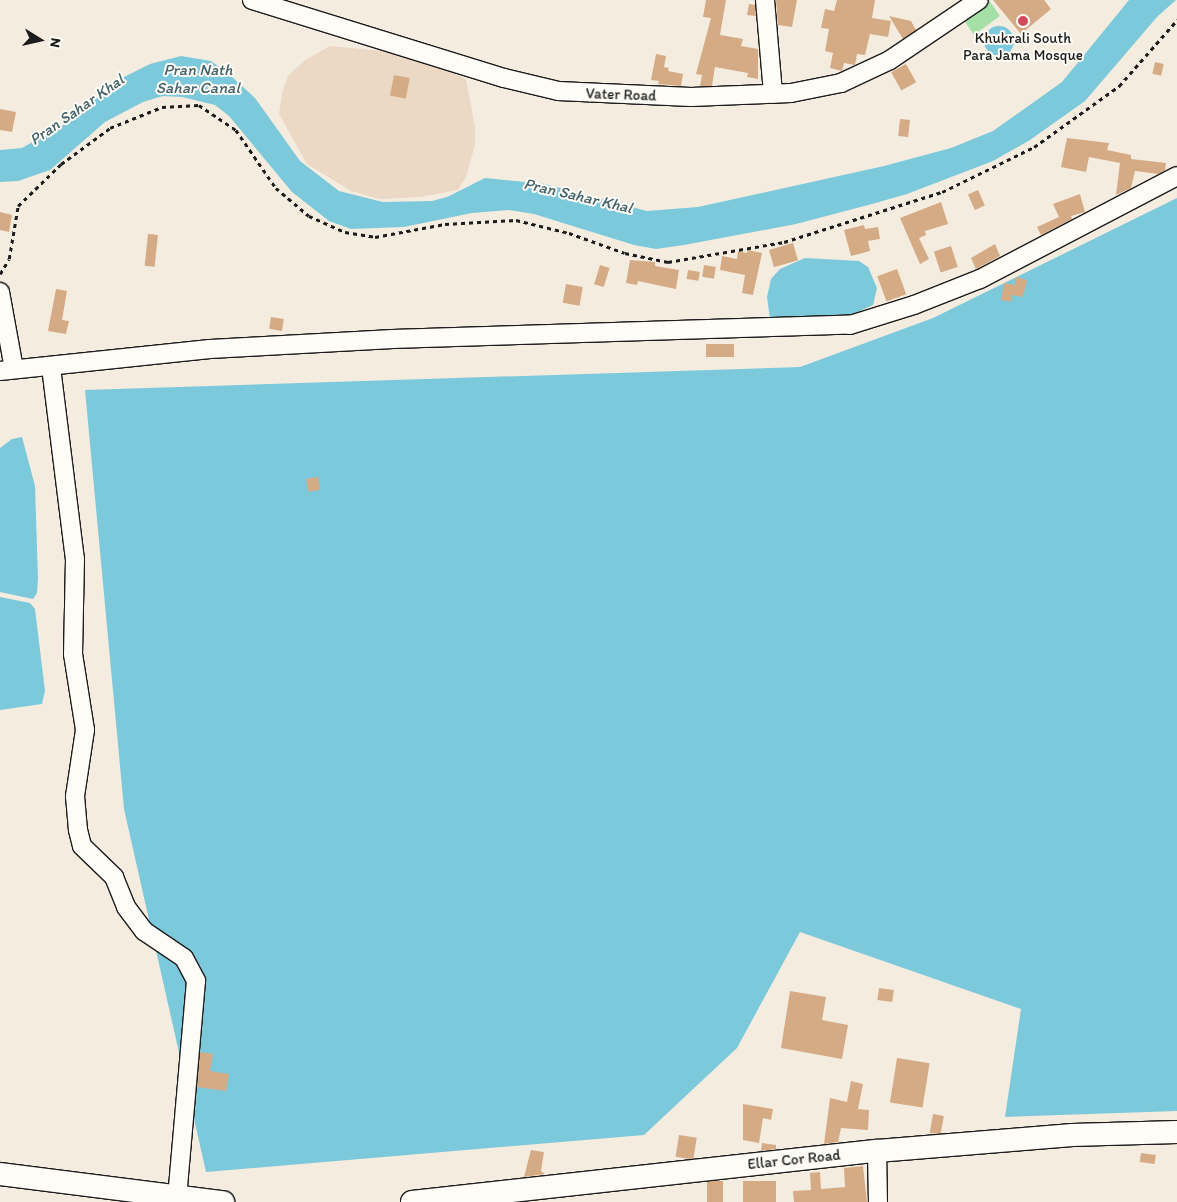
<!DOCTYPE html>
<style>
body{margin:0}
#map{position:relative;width:1177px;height:1202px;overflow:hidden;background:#f5ece0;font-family:Itim,sans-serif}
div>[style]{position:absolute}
.built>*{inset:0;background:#ebd8c5}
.green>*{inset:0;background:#a5e1a7}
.water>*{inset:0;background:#7cc9db}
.round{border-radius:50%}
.building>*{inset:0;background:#d5ab86;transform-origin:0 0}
.path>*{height:2.5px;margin-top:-1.25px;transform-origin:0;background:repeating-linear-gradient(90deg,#1c1c1c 0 4px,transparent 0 8px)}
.roads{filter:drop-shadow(1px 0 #1c1c1c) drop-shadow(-1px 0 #1c1c1c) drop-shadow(0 1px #1c1c1c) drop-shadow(0 -1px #1c1c1c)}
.minor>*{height:18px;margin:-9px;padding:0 9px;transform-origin:9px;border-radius:9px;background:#fdfcf7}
.major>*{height:22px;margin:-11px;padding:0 11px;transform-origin:11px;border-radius:11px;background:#fdfcf7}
.dots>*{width:14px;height:14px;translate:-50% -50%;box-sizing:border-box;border:2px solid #fdfcf7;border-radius:50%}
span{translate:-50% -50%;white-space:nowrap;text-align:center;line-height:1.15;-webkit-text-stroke:4px #fdfcf7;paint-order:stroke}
.poi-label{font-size:15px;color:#1c1c1c}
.street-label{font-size:15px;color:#1c1c1c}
.water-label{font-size:16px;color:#426168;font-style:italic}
.north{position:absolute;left:15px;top:15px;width:50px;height:50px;-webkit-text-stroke:4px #fdfcf7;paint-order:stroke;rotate:100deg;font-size:14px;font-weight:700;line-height:20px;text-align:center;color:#1c1c1c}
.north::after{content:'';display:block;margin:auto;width:18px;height:22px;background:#1c1c1c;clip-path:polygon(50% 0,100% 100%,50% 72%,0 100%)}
</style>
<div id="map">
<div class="built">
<i style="clip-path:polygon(330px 46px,391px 52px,428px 62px,466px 79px,475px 127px,475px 145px,466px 177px,458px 190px,420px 197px,380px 199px,351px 191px,307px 164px,279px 114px,282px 93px,288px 76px,305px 60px)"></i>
</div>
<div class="green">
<i style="clip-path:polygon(983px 0,989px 0,1000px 16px,974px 35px,961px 16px)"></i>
</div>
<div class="water">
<i style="clip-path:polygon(1129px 0,1176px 0,1157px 17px,1085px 101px,1030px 140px,993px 161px,907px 194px,872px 204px,796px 224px,684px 245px,656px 249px,634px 245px,534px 214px,509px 210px,472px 213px,404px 227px,351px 229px,329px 221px,292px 192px,229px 116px,215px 105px,182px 97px,163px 96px,143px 102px,105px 122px,50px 170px,18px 181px,0 182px,0 150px,22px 148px,68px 122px,120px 79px,150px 64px,181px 56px,211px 61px,229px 74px,255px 98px,300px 161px,339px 191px,383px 202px,432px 201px,447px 197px,485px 178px,545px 184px,647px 211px,698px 207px,884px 166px,951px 148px,993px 131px,1062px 82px)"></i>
<i class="round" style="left:984px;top:26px;width:30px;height:30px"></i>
<i style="clip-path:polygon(1177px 198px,1177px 1111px,1005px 1117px,1021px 1009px,800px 932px,737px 1048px,644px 1135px,206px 1172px,124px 809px,85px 390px,800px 367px,933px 318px)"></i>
<i style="clip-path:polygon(805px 258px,859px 261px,868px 267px,877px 288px,873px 305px,849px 316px,798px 321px,770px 319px,767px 297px,771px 279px,780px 269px)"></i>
<i style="clip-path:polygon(22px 437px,35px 486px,38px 578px,37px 593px,33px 599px,0 592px,0 448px,12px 439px)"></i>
<i style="clip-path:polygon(0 597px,30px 603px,35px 609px,45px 691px,42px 704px,0 710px)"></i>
</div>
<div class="building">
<i style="clip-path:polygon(706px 0,726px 0,720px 35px,743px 39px,741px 46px,758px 49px,758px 79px,747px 77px,748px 73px,715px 67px,712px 86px,700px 86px,702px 75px,696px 74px,711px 18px,703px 17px)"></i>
<i style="clip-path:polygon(776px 0,797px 0,792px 27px,778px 25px)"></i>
<i style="clip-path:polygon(837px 0,875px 0,872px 18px,891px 21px,888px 37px,870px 34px,865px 55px,857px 54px,855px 65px,844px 63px,842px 71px,830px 68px,833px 53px,825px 51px,829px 29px,821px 28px,825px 9px,834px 11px)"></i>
<i style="clip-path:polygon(993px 0,1044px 0,1051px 9px,1021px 34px)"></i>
<i style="clip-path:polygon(749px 4px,755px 5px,756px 16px,747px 15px)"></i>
<i style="clip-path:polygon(889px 16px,911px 21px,916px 30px,903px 39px)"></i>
<i style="clip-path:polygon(656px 54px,666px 56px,664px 67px,669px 68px,668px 71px,683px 74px,681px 86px,658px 84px,659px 81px,651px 80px)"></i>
<i style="left:1155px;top:62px;width:9px;height:12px;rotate:13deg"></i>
<i style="left:906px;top:64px;width:21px;height:17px;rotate:61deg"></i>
<i style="left:394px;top:75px;width:16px;height:21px;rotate:11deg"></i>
<i style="clip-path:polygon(0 109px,16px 112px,12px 132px,0 130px)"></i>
<i style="left:900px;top:119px;width:10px;height:17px;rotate:6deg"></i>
<i style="clip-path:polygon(1067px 138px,1109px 143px,1107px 150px,1131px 155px,1131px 159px,1166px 163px,1165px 170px,1159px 174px,1135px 171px,1131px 188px,1116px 195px,1120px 163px,1089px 157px,1086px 172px,1061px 167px)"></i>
<i style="left:978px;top:190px;width:17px;height:11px;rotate:66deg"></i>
<i style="clip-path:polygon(1080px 194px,1085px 212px,1071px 216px,1072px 219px,1041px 235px,1037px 227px,1059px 217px,1053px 204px)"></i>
<i style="clip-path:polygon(941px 202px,948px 224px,925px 231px,926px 235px,919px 238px,929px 259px,920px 264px,900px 218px)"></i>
<i style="clip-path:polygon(0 212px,12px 215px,9px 232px,0 230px)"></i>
<i style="clip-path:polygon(864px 225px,865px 229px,878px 227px,880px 239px,868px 241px,870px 251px,851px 256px,844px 230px)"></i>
<i style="left:148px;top:234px;width:10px;height:32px;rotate:6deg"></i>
<i style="left:793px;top:243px;width:18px;height:25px;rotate:74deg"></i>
<i style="clip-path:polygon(995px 244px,1000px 256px,976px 269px,971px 258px)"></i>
<i style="left:951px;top:246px;width:22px;height:18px;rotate:72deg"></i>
<i style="clip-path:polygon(748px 250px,762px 253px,753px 295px,742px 293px,745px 275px,720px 270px,722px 256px,737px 259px,738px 251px,747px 253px)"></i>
<i style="clip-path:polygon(630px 260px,655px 262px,655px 266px,679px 270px,676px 289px,638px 281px,637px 285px,626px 283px)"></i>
<i style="left:600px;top:265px;width:10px;height:20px;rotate:17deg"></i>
<i style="left:704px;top:265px;width:12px;height:12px;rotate:9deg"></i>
<i style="left:897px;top:269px;width:27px;height:21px;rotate:70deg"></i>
<i style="left:688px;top:270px;width:12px;height:9px;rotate:9deg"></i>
<i style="clip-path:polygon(1016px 277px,1027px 280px,1023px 297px,1012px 295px,1011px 302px,1001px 300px,1004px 283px,1015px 285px)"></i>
<i style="left:566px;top:284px;width:17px;height:19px;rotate:10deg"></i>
<i style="clip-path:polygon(56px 289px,67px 291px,62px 320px,69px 321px,66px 334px,48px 331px)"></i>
<i style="left:271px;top:317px;width:13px;height:12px;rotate:9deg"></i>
<i style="left:734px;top:344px;width:13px;height:28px;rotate:90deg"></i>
<i style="left:318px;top:477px;width:13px;height:12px;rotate:81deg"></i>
<i style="left:879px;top:988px;width:15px;height:12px;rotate:8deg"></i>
<i style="clip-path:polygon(790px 991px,826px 997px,822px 1020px,848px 1025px,842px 1059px,781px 1048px)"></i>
<i style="clip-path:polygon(200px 1052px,213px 1054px,210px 1071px,229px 1074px,226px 1091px,197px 1087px)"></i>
<i style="left:897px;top:1058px;width:33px;height:45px;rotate:9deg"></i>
<i style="clip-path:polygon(851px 1081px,863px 1084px,858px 1109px,869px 1110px,868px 1130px,841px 1128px,838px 1142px,824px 1144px,830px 1098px,847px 1102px)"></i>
<i style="clip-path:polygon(743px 1104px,773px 1109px,771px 1120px,763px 1118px,759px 1143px,743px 1140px)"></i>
<i style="left:933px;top:1114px;width:11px;height:19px;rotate:10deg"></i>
<i style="left:679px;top:1135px;width:18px;height:22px;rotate:9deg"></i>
<i style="clip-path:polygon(762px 1143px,776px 1145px,776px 1149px,761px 1151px)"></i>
<i style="clip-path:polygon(531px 1150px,544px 1152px,541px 1171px,545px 1174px,524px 1177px)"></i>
<i style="left:1141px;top:1153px;width:15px;height:9px;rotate:8deg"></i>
<i style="clip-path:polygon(863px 1166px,867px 1202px,794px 1202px,793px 1191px,811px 1190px,810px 1173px,820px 1172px,821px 1189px,845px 1187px,844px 1168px)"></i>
<i style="left:723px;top:1181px;width:21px;height:16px;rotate:90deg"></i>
<i style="left:743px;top:1181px;width:33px;height:21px"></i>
</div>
<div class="path">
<i style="left:0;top:274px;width:17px;rotate:-59deg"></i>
<i style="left:9px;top:259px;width:54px;rotate:-80.4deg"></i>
<i style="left:18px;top:206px;width:60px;rotate:-44.3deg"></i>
<i style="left:61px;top:164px;width:61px;rotate:-36.3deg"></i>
<i style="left:110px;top:128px;width:56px;rotate:-22deg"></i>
<i style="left:162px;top:107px;width:37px;rotate:-3deg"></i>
<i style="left:199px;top:105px;width:45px;rotate:34deg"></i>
<i style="left:236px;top:130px;width:70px;rotate:55.4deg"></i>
<i style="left:276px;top:188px;width:43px;rotate:40.3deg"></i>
<i style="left:309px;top:216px;width:39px;rotate:24deg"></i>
<i style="left:345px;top:232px;width:30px;rotate:9deg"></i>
<i style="left:375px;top:237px;width:71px;rotate:-10.5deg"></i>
<i style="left:445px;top:224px;width:71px;rotate:-3.2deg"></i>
<i style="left:516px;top:220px;width:55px;rotate:13.8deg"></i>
<i style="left:569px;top:233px;width:59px;rotate:19.7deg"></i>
<i style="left:625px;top:253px;width:44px;rotate:11.8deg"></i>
<i style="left:668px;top:262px;width:118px;rotate:-9.8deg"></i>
<i style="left:784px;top:242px;width:166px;rotate:-17.6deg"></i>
<i style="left:942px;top:192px;width:102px;rotate:-26.1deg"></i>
<i style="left:1034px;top:147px;width:105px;rotate:-35.7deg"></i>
<i style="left:1119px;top:86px;width:88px;rotate:-48.7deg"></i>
</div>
<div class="roads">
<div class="minor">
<i style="left:252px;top:0;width:264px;rotate:17.2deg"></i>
<i style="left:504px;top:78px;width:56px;rotate:13.5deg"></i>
<i style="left:558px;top:91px;width:133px;rotate:2.6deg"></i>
<i style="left:691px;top:97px;width:100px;rotate:-2.3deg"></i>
<i style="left:791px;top:93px;width:51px;rotate:-11.3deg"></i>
<i style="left:841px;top:83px;width:54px;rotate:-25.1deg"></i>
<i style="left:890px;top:60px;width:107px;rotate:-34deg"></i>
<i style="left:765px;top:0;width:94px;rotate:85.1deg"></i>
<i style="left:0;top:292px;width:78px;rotate:79.7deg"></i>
<i style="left:51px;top:367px;width:193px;rotate:82.9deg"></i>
<i style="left:75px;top:559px;width:95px;rotate:91.2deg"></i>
<i style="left:73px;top:654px;width:77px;rotate:81deg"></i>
<i style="left:85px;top:730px;width:67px;rotate:98.6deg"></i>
<i style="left:75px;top:796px;width:34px;rotate:85deg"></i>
<i style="left:78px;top:830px;width:16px;rotate:76deg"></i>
<i style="left:82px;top:846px;width:45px;rotate:44.1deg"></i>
<i style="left:114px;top:877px;width:32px;rotate:68deg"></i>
<i style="left:126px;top:907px;width:30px;rotate:53deg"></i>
<i style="left:144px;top:931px;width:48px;rotate:34deg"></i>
<i style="left:184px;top:958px;width:26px;rotate:62deg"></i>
<i style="left:196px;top:981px;width:207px;rotate:95deg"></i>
<i style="left:0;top:371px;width:211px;rotate:-6deg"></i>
<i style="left:210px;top:349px;width:183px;rotate:-3.1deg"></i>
<i style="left:393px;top:339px;width:457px;rotate:-1.8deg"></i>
<i style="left:850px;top:325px;width:67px;rotate:-17.4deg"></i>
<i style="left:914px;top:305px;width:71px;rotate:-21.5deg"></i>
<i style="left:980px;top:279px;width:222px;rotate:-27.6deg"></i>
<i style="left:877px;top:1151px;width:51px;rotate:88.9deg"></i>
</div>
<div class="major">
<i style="left:0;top:1174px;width:225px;rotate:7.2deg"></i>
<i style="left:412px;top:1202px;width:468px;rotate:-6.3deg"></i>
<i style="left:877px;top:1151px;width:196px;rotate:-4.7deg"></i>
<i style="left:1072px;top:1135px;width:105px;rotate:-1.6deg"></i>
</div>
</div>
<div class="dots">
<i style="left:1023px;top:21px;background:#d1495b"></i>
</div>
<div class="poi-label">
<span style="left:1023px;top:47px">Khukrali South<br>Para Jama Mosque</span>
</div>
<div class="street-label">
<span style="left:621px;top:95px;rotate:2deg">Vater Road</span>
<span style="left:794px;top:1160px;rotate:-6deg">Ellar Cor Road</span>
</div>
<div class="water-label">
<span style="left:198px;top:79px">Pran Nath<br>Sahar Canal</span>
<span style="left:77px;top:110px;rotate:-35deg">Pran Sahar Khal</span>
<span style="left:578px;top:196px;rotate:13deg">Pran Sahar Khal</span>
</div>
<div class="north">N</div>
</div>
